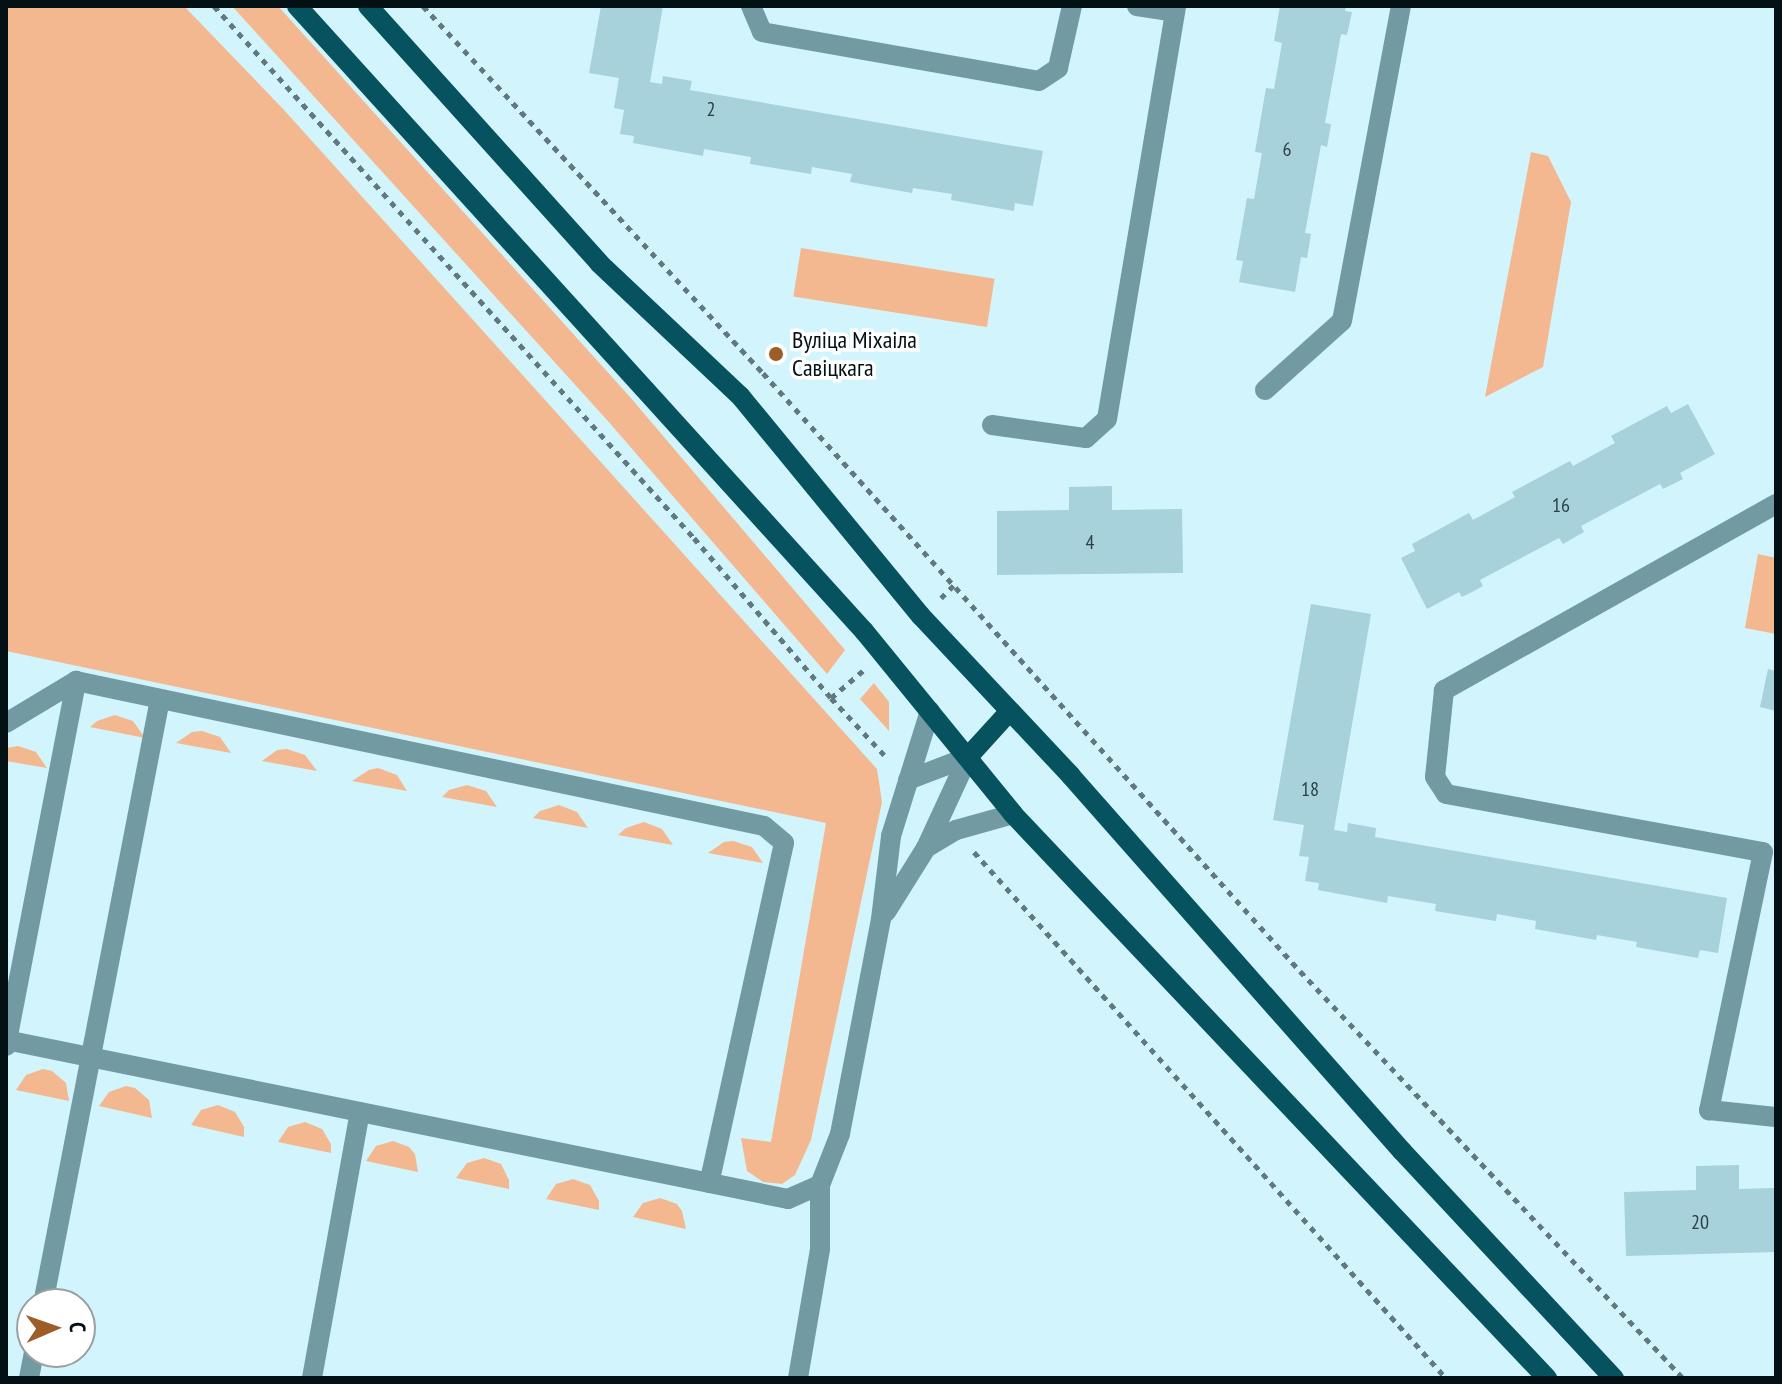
<!DOCTYPE html>
<meta charset="utf-8">
<style>
body{margin:0}
#map{position:relative;width:1782px;height:1384px;overflow:hidden;background:#d2f5fd;font-family:"PT Sans Narrow",sans-serif}
div>[style]{position:absolute}
.green>*{inset:0;background:#f3b88f;transform-origin:0 0}
.building>*{inset:0;background:#a7d1db}
.path>*{height:5px;margin-top:-2.5px;transform-origin:0;background:repeating-linear-gradient(90deg,#61787e 0 6px,transparent 0 12px)}
.minor>*{height:20px;margin:-10px;padding:0 10px;transform-origin:10px;border-radius:10px;background:#729aa3}
.major>*{height:20px;margin:-10px;padding:0 10px;transform-origin:10px;border-radius:10px;background:#06525f}
.dots>*{width:22px;height:22px;translate:-50% -50%;box-sizing:border-box;border:4px solid #fff;border-radius:50%}
span{translate:-50% -50%;white-space:nowrap;text-align:center;line-height:1.15;-webkit-text-stroke:7px #fff;paint-order:stroke}
.number-label{font-size:20px;color:#2c4146}
.number-label span{-webkit-text-stroke-width:0}
.poi-label{font-size:24px;color:#031115}
.left{translate:0 -50%;text-align:left}
.frame{position:absolute;inset:0;border:8px solid #031115;pointer-events:none}
.north{position:absolute;left:16px;top:1288px;width:80px;height:80px;box-sizing:border-box;background:#fff;border:2px solid #9aa0a1;border-radius:50%;rotate:88deg;font-size:22px;font-weight:700;line-height:32px;text-align:center;color:#031115}
.north::after{content:'';display:block;margin:auto;width:28px;height:36px;background:#9e5c29;clip-path:polygon(50% 0,100% 100%,50% 72%,0 100%)}
</style>
<div id="map">
<div class="green">
<i style="clip-path:polygon(6px 6px,184px 6px,285px 111px,877px 769px,882px 802px,811px 1140px,795px 1175px,782px 1184px,763px 1182px,747px 1171px,741px 1138px,771px 1142px,826px 823px,6px 651px)"></i>
<i style="clip-path:polygon(232px 6px,278px 6px,630px 397px,845px 650px,827px 674px,607px 420px)"></i>
<i style="clip-path:polygon(1531px 152px,1548px 156px,1571px 202px,1543px 367px,1485px 397px)"></i>
<i style="left:801px;top:248px;width:196px;height:49px;rotate:9deg"></i>
<i style="clip-path:polygon(1758px 554px,1776px 558px,1776px 634px,1745px 628px)"></i>
<i style="clip-path:polygon(874px 683px,889px 702px,889px 731px,860px 699px)"></i>
<i style="clip-path:polygon(115px 715px,133px 721px,145px 738px,90px 727px,97px 721px)"></i>
<i style="clip-path:polygon(202px 731px,220px 737px,231px 753px,176px 743px,192px 732px)"></i>
<i style="clip-path:polygon(18px 746px,36px 752px,47px 768px,6px 761px,6px 748px)"></i>
<i style="clip-path:polygon(287px 749px,305px 755px,317px 771px,262px 761px,277px 750px)"></i>
<i style="clip-path:polygon(378px 768px,397px 775px,407px 791px,352px 781px,369px 770px)"></i>
<i style="clip-path:polygon(467px 785px,486px 791px,497px 807px,442px 797px,449px 790px)"></i>
<i style="clip-path:polygon(559px 805px,577px 812px,588px 828px,533px 818px,540px 811px)"></i>
<i style="clip-path:polygon(644px 822px,662px 829px,673px 845px,618px 835px,626px 828px)"></i>
<i style="clip-path:polygon(733px 841px,752px 847px,763px 863px,708px 853px,724px 842px)"></i>
<i style="clip-path:polygon(43px 1069px,52px 1071px,66px 1083px,69px 1101px,16px 1090px,26px 1075px)"></i>
<i style="clip-path:polygon(126px 1086px,135px 1088px,149px 1100px,152px 1118px,99px 1106px,109px 1092px)"></i>
<i style="clip-path:polygon(218px 1105px,235px 1112px,244px 1127px,244px 1137px,191px 1125px,201px 1110px)"></i>
<i style="clip-path:polygon(305px 1122px,322px 1129px,331px 1144px,331px 1153px,278px 1142px,288px 1127px)"></i>
<i style="clip-path:polygon(393px 1141px,409px 1147px,415px 1154px,418px 1172px,366px 1161px,376px 1146px)"></i>
<i style="clip-path:polygon(484px 1158px,501px 1164px,509px 1180px,509px 1189px,456px 1178px,467px 1163px)"></i>
<i style="clip-path:polygon(573px 1179px,590px 1185px,599px 1201px,599px 1210px,546px 1199px,556px 1184px)"></i>
<i style="clip-path:polygon(660px 1198px,677px 1204px,682px 1211px,686px 1229px,633px 1217px,643px 1203px)"></i>
</div>
<div class="building">
<i style="clip-path:polygon(601px 6px,663px 6px,650px 82px,662px 84px,663px 76px,692px 81px,690px 90px,1043px 151px,1033px 206px,1015px 203px,1014px 211px,951px 200px,952px 194px,913px 188px,912px 193px,850px 182px,852px 174px,812px 167px,811px 174px,750px 164px,751px 157px,704px 149px,703px 156px,633px 143px,634px 136px,620px 134px,624px 110px,614px 108px,619px 78px,589px 73px)"></i>
<i style="clip-path:polygon(1280px 6px,1346px 6px,1345px 11px,1352px 12px,1347px 35px,1341px 34px,1325px 123px,1331px 124px,1327px 147px,1321px 145px,1305px 233px,1311px 234px,1307px 258px,1301px 257px,1295px 292px,1239px 282px,1243px 261px,1236px 260px,1247px 198px,1254px 199px,1262px 153px,1255px 152px,1266px 88px,1274px 89px,1282px 43px,1274px 41px)"></i>
<i style="clip-path:polygon(1688px 404px,1715px 454px,1680px 473px,1683px 479px,1663px 489px,1660px 484px,1581px 526px,1584px 532px,1563px 544px,1559px 538px,1480px 580px,1483px 586px,1472px 592px,1462px 597px,1459px 592px,1427px 609px,1401px 558px,1415px 551px,1412px 544px,1469px 513px,1473px 520px,1515px 497px,1512px 492px,1570px 461px,1573px 466px,1615px 443px,1611px 436px,1667px 406px,1671px 413px)"></i>
<i style="clip-path:polygon(1112px 486px,1112px 510px,1182px 509px,1183px 573px,997px 575px,997px 511px,1069px 510px,1069px 487px)"></i>
<i style="clip-path:polygon(1311px 604px,1371px 614px,1334px 830px,1347px 832px,1348px 823px,1376px 828px,1375px 837px,1727px 898px,1718px 953px,1700px 950px,1698px 958px,1636px 947px,1637px 942px,1597px 935px,1596px 940px,1535px 929px,1536px 921px,1497px 914px,1496px 921px,1435px 911px,1436px 904px,1388px 896px,1387px 903px,1318px 890px,1319px 883px,1305px 881px,1309px 857px,1299px 856px,1304px 825px,1273px 820px)"></i>
<i style="clip-path:polygon(1768px 669px,1776px 671px,1776px 711px,1760px 707px)"></i>
<i style="clip-path:polygon(1739px 1165px,1739px 1189px,1776px 1188px,1776px 1252px,1626px 1256px,1624px 1192px,1696px 1190px,1696px 1166px)"></i>
</div>
<div class="path">
<i style="left:214px;top:6px;width:717px;rotate:47.94deg"></i>
<i style="left:694px;top:538px;width:211px;rotate:49.4deg"></i>
<i style="left:831px;top:698px;width:83px;rotate:46.9deg"></i>
<i style="left:423px;top:6px;width:500px;rotate:47.19deg"></i>
<i style="left:763px;top:373px;width:804px;rotate:48.08deg"></i>
<i style="left:1300px;top:971px;width:559px;rotate:46.74deg"></i>
<i style="left:941px;top:598px;width:18px;rotate:-45deg"></i>
<i style="left:831px;top:698px;width:45px;rotate:-40.5deg"></i>
<i style="left:974px;top:852px;width:707px;rotate:48.1deg"></i>
</div>
<div class="minor">
<i style="left:751px;top:6px;width:28px;rotate:67deg"></i>
<i style="left:762px;top:32px;width:281px;rotate:10deg"></i>
<i style="left:1039px;top:81px;width:23px;rotate:-34deg"></i>
<i style="left:1058px;top:68px;width:64px;rotate:-77.3deg"></i>
<i style="left:1137px;top:6px;width:38px;rotate:9deg"></i>
<i style="left:1265px;top:390px;width:103px;rotate:-41.9deg"></i>
<i style="left:1342px;top:321px;width:320px;rotate:-79.4deg"></i>
<i style="left:992px;top:425px;width:95px;rotate:7.9deg"></i>
<i style="left:1086px;top:438px;width:28px;rotate:-42deg"></i>
<i style="left:1107px;top:419px;width:419px;rotate:-80.5deg"></i>
<i style="left:1776px;top:504px;width:381px;rotate:150.7deg"></i>
<i style="left:1444px;top:690px;width:87px;rotate:95.9deg"></i>
<i style="left:1435px;top:777px;width:20px;rotate:57deg"></i>
<i style="left:1446px;top:794px;width:322px;rotate:10.4deg"></i>
<i style="left:1763px;top:852px;width:264px;rotate:101.8deg"></i>
<i style="left:1709px;top:1110px;width:67px;rotate:6deg"></i>
<i style="left:6px;top:723px;width:82px;rotate:-31deg"></i>
<i style="left:76px;top:681px;width:703px;rotate:11.9deg"></i>
<i style="left:764px;top:826px;width:26px;rotate:40deg"></i>
<i style="left:784px;top:843px;width:348px;rotate:102.4deg"></i>
<i style="left:908px;top:780px;width:64px;rotate:-21deg"></i>
<i style="left:926px;top:848px;width:100px;rotate:-65.2deg"></i>
<i style="left:886px;top:912px;width:75px;rotate:-58deg"></i>
<i style="left:926px;top:848px;width:35px;rotate:-31deg"></i>
<i style="left:956px;top:830px;width:59px;rotate:-15.7deg"></i>
<i style="left:6px;top:1040px;width:798px;rotate:11.49deg"></i>
<i style="left:788px;top:1199px;width:35px;rotate:-24deg"></i>
<i style="left:6px;top:1046px;width:372px;rotate:-79.1deg"></i>
<i style="left:43px;top:1304px;width:616px;rotate:-79.05deg"></i>
<i style="left:29px;top:1378px;width:26px;rotate:-79deg"></i>
<i style="left:312px;top:1378px;width:270px;rotate:-79.8deg"></i>
<i style="left:798px;top:1378px;width:131px;rotate:-80.3deg"></i>
<i style="left:820px;top:1249px;width:64px;rotate:-90deg"></i>
<i style="left:820px;top:1185px;width:55px;rotate:-68.6deg"></i>
<i style="left:840px;top:1134px;width:219px;rotate:-79.2deg"></i>
<i style="left:881px;top:919px;width:84px;rotate:-83.1deg"></i>
<i style="left:891px;top:836px;width:131px;rotate:-72.7deg"></i>
</div>
<div class="major">
<i style="left:297px;top:6px;width:844px;rotate:47.79deg"></i>
<i style="left:864px;top:631px;width:236px;rotate:50.8deg"></i>
<i style="left:1013px;top:814px;width:777px;rotate:46.57deg"></i>
<i style="left:368px;top:6px;width:346px;rotate:48deg"></i>
<i style="left:599px;top:263px;width:195px;rotate:43.3deg"></i>
<i style="left:741px;top:397px;width:283px;rotate:50.6deg"></i>
<i style="left:921px;top:616px;width:219px;rotate:46.8deg"></i>
<i style="left:1071px;top:776px;width:500px;rotate:48.57deg"></i>
<i style="left:1402px;top:1151px;width:311px;rotate:47deg"></i>
<i style="left:968px;top:757px;width:61px;rotate:-47.7deg"></i>
</div>
<div class="dots">
<i style="left:776px;top:354px;background:#9e5c29"></i>
</div>
<div class="number-label">
<span style="left:711px;top:109px">2</span>
<span style="left:1287px;top:149px">6</span>
<span style="left:1561px;top:505px">16</span>
<span style="left:1090px;top:542px">4</span>
<span style="left:1310px;top:789px">18</span>
<span style="left:1700px;top:1222px">20</span>
</div>
<div class="poi-label">
<span class="left" style="left:792px;top:354px">Вуліца Міхаіла<br>Савіцкага</span>
</div>
<div class="frame"></div>
<div class="north">С</div>
</div>
